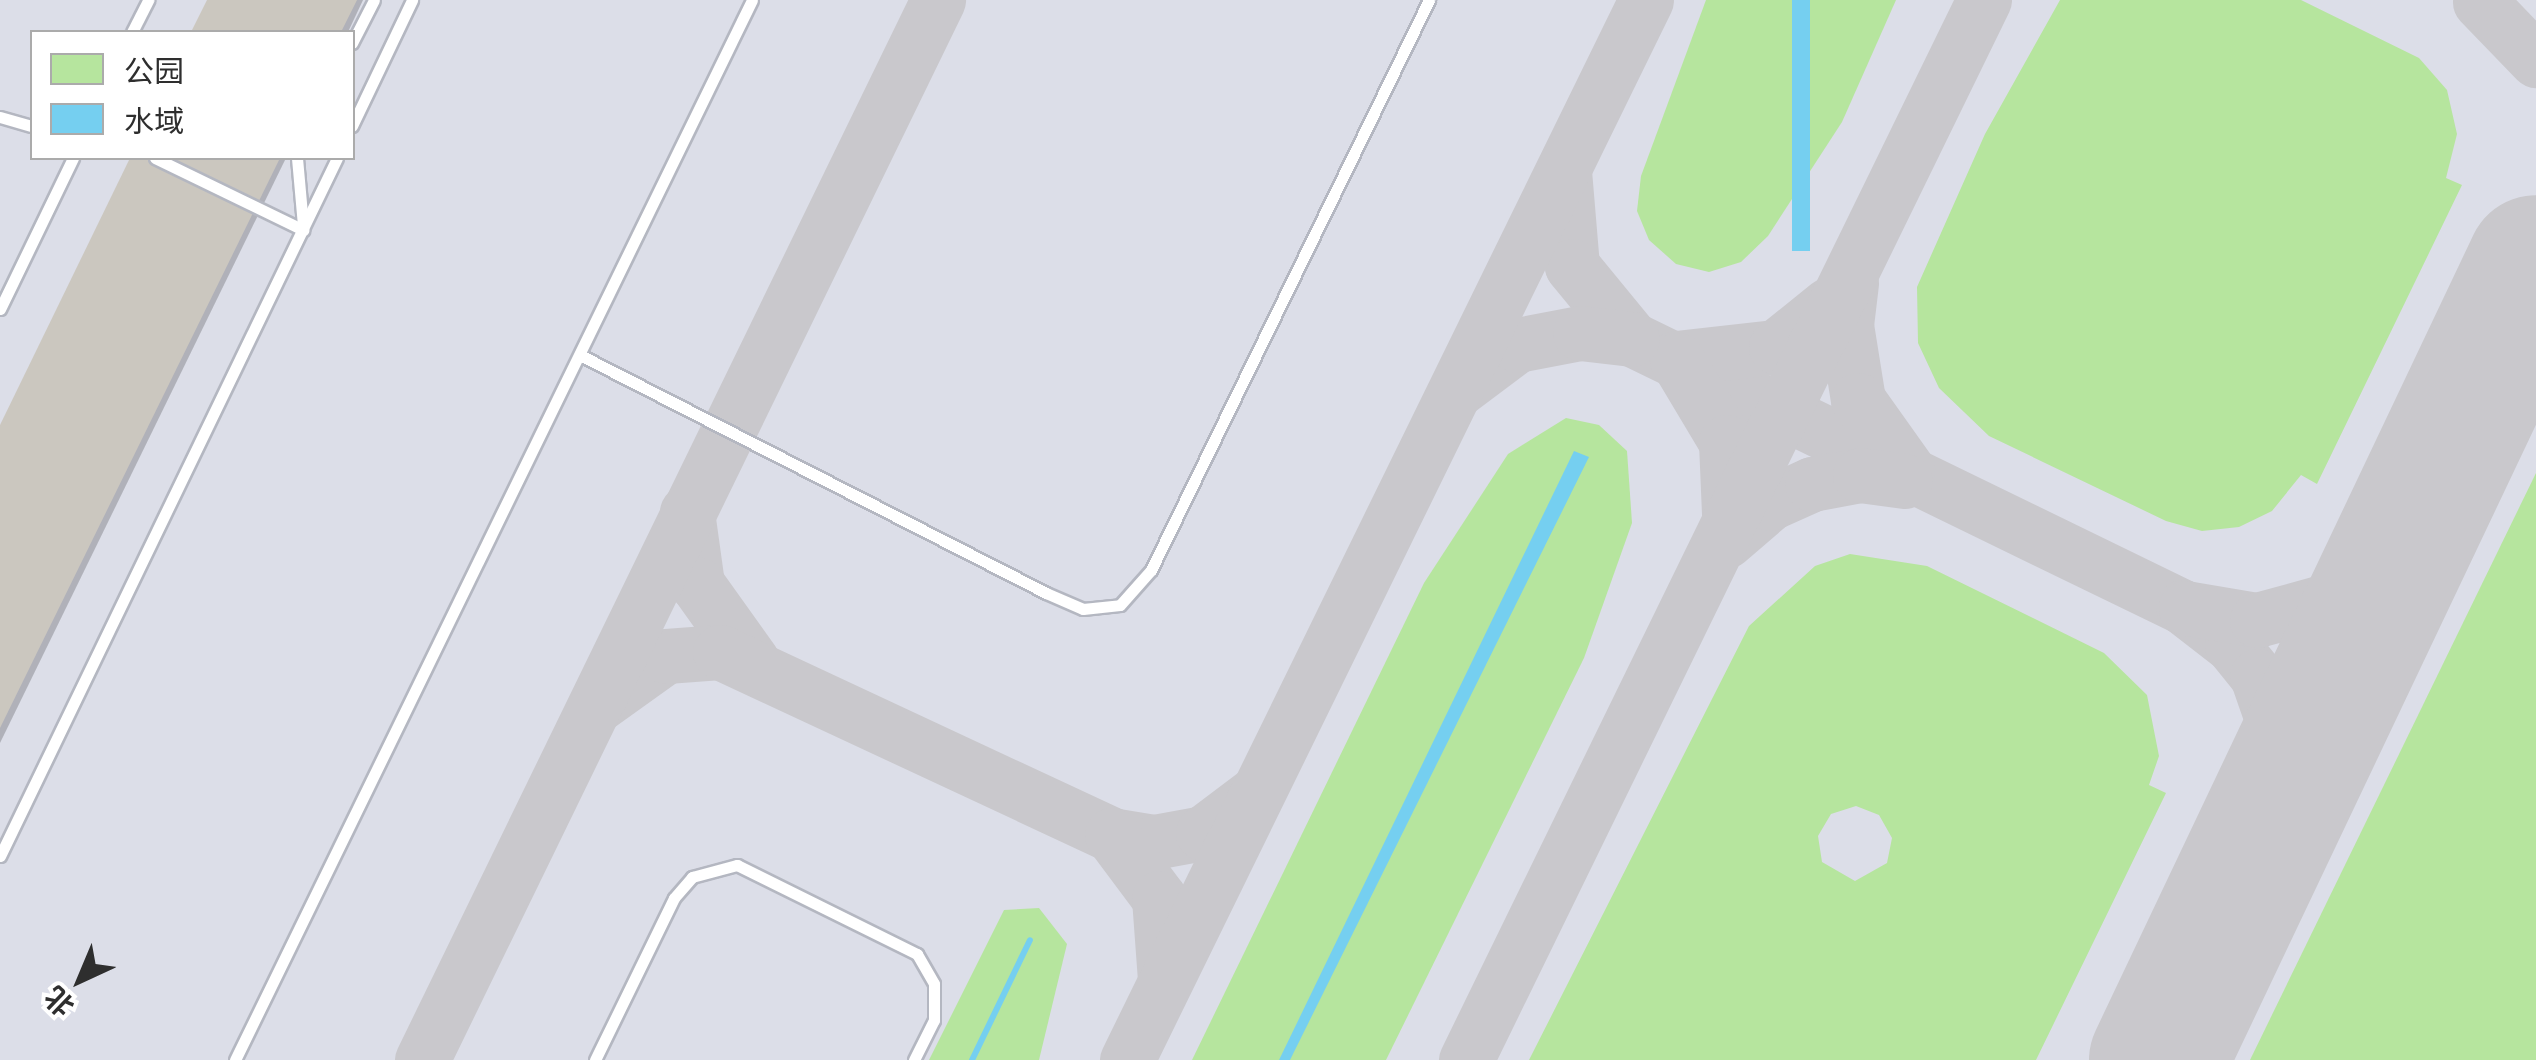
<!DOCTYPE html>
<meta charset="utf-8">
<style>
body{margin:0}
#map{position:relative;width:2536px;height:1060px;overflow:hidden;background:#efe9e1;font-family:Figtree,"Noto Sans SC",sans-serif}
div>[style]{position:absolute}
.airport>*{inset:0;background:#dcdee8}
.green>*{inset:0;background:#b6e59e}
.water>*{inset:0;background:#75cff0;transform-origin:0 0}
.shadow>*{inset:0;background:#0003}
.stream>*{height:6px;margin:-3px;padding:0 3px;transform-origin:3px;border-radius:3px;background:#75cff0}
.taxiway>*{height:55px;margin:-27.5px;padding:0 27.5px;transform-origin:27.5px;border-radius:27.5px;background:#c9c8cc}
.runway>*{height:138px;margin:-69px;padding:0 69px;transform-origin:69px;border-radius:69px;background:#c9c8cc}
.building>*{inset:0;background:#cbc7bf}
.roads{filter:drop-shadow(2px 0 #b4b7c1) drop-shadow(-2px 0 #b4b7c1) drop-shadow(0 2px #b4b7c1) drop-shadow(0 -2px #b4b7c1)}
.lane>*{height:11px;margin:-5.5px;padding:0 5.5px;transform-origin:5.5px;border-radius:5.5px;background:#fff}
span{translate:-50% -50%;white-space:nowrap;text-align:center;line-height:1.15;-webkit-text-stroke:9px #fff;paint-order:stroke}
.legend{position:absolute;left:30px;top:30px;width:325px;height:130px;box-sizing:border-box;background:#fff;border:2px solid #ababab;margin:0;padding:12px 18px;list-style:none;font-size:30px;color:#2e2e2e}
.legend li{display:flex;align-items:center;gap:20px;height:50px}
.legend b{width:50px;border:2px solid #ababab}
.north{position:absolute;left:30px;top:930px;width:100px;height:100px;-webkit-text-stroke:8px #fff;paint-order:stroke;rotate:224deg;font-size:28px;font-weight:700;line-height:40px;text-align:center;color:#2e2e2e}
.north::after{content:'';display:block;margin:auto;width:35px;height:45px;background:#2e2e2e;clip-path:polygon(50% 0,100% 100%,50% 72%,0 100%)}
</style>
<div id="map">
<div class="airport">
<i style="clip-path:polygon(evenodd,0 0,2536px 0,2536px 1060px,0 1060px,0 0,32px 32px,352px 32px,352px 158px,32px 158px,32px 32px)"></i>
</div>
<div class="green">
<i style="clip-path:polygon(1706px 0,1896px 0,1842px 122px,1768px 236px,1741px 262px,1709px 272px,1676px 264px,1649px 240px,1637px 211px,1641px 176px)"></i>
<i style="clip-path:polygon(2060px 0,2301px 0,2419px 58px,2447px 90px,2457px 134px,2446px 178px,2462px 185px,2317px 484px,2301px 475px,2272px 511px,2239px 527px,2202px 531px,2166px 521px,1989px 436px,1939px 388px,1918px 343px,1917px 287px,1985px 134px)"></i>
<i style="clip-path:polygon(1566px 418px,1599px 425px,1627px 451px,1632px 523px,1584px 658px,1386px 1060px,1192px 1060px,1424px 583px,1508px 454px)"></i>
<i style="clip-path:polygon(2536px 473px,2536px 1060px,2250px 1060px)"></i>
<i style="clip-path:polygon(evenodd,1850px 554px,1927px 566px,2104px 653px,2147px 695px,2159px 756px,2149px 785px,2166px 793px,2036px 1060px,1529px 1060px,1749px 626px,1815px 566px,1850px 554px,1856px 806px,1879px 815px,1892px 838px,1887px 863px,1855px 881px,1822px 862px,1818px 836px,1831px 814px,1856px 806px)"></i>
<i style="clip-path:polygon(1039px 908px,1067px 944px,1039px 1060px,929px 1060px,1004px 910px)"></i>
</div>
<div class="water">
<i style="left:1792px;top:0;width:18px;height:251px"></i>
<i style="clip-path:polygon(1574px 451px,1589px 457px,1290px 1060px,1279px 1060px)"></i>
</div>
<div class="shadow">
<i style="clip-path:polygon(210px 0,363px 0,348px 32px,194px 32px)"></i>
<i style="clip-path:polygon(133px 158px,286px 158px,0 743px,0 430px)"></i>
</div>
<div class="stream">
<i style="left:972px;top:1060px;width:133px;rotate:-64.2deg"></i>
</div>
<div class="taxiway">
<i style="left:2480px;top:2px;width:81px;rotate:46deg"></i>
<i style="left:1564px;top:171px;width:95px;rotate:85.2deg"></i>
<i style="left:1572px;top:266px;width:94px;rotate:50.6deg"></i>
<i style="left:1632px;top:339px;width:613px;rotate:25.94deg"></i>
<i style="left:2183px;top:607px;width:62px;rotate:37.8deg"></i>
<i style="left:2232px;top:645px;width:40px;rotate:51deg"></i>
<i style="left:2257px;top:676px;width:70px;rotate:70.8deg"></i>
<i style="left:2280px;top:742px;width:36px;rotate:85deg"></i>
<i style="left:2283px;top:778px;width:60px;rotate:103.6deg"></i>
<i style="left:1851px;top:283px;width:42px;rotate:96.8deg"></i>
<i style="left:1846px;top:325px;width:76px;rotate:80.9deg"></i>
<i style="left:1858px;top:400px;width:85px;rotate:54.6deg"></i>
<i style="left:1676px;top:358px;width:101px;rotate:-6.3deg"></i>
<i style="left:1776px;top:347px;width:67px;rotate:-38.9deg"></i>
<i style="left:1677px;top:360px;width:96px;rotate:59.1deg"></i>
<i style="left:1726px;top:442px;width:73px;rotate:87.6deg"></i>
<i style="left:1457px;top:390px;width:75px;rotate:-36.9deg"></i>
<i style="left:1517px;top:345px;width:64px;rotate:-10.8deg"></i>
<i style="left:1580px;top:333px;width:52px;rotate:6.6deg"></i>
<i style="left:687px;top:512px;width:73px;rotate:82.1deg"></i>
<i style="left:697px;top:584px;width:95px;rotate:54.5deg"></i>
<i style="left:1726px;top:541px;width:58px;rotate:-40.8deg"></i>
<i style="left:1770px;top:503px;width:46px;rotate:-24.3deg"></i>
<i style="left:1812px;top:484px;width:49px;rotate:-10.6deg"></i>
<i style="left:1860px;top:475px;width:45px;rotate:7.6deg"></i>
<i style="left:2186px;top:608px;width:72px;rotate:9.6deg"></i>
<i style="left:2257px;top:620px;width:80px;rotate:-15.3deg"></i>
<i style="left:2334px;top:599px;width:52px;rotate:-38deg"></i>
<i style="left:2375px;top:567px;width:66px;rotate:-53.7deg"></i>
<i style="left:600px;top:703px;width:81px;rotate:-35.5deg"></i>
<i style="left:666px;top:656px;width:54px;rotate:-4.2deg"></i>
<i style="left:720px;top:652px;width:433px;rotate:25deg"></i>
<i style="left:1112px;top:835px;width:43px;rotate:9.5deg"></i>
<i style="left:1154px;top:842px;width:50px;rotate:-10.4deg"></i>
<i style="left:1203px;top:833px;width:66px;rotate:-37deg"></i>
<i style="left:1112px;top:835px;width:79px;rotate:53.3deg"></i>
<i style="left:1159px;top:898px;width:82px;rotate:85.8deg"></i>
<i style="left:422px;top:1060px;width:1179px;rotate:-64.04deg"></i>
<i style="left:1127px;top:1060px;width:1180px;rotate:-63.91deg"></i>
<i style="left:1466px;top:1060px;width:1180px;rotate:-63.96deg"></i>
</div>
<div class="runway">
<i style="left:2158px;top:1060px;width:881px;rotate:-64.6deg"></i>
</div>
<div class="building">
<i style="clip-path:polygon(207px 0,357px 0,341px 32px,191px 32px)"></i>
<i style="clip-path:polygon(130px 158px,280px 158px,0 728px,0 425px)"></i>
</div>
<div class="roads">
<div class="lane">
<i style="left:132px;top:32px;width:36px;rotate:-63deg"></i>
<i style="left:352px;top:43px;width:48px;rotate:-62.9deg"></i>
<i style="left:0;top:117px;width:33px;rotate:16deg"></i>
<i style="left:352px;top:126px;width:140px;rotate:-64.5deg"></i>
<i style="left:155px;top:158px;width:165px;rotate:25.9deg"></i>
<i style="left:297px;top:158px;width:67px;rotate:84.9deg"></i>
<i style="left:0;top:309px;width:168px;rotate:-64.2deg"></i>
<i style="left:580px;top:355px;width:523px;rotate:27.05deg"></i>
<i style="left:1046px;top:593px;width:40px;rotate:23.4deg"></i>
<i style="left:1083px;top:609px;width:37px;rotate:-6deg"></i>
<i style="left:1120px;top:605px;width:47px;rotate:-48.5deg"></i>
<i style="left:1151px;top:570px;width:634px;rotate:-64deg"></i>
<i style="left:0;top:856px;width:775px;rotate:-64.23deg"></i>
<i style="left:235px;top:1060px;width:1179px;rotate:-64deg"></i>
<i style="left:595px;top:1060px;width:180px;rotate:-64deg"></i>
<i style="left:674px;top:898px;width:28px;rotate:-49deg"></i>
<i style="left:692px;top:877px;width:47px;rotate:-14.9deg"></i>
<i style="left:737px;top:865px;width:201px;rotate:26.3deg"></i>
<i style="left:917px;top:954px;width:34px;rotate:60deg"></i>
<i style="left:934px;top:984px;width:36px;rotate:90deg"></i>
<i style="left:934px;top:1020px;width:45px;rotate:116.6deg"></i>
</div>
</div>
<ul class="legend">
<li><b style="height:28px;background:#b6e59e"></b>公园</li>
<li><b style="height:28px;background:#75cff0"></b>水域</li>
</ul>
<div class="north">北</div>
</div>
